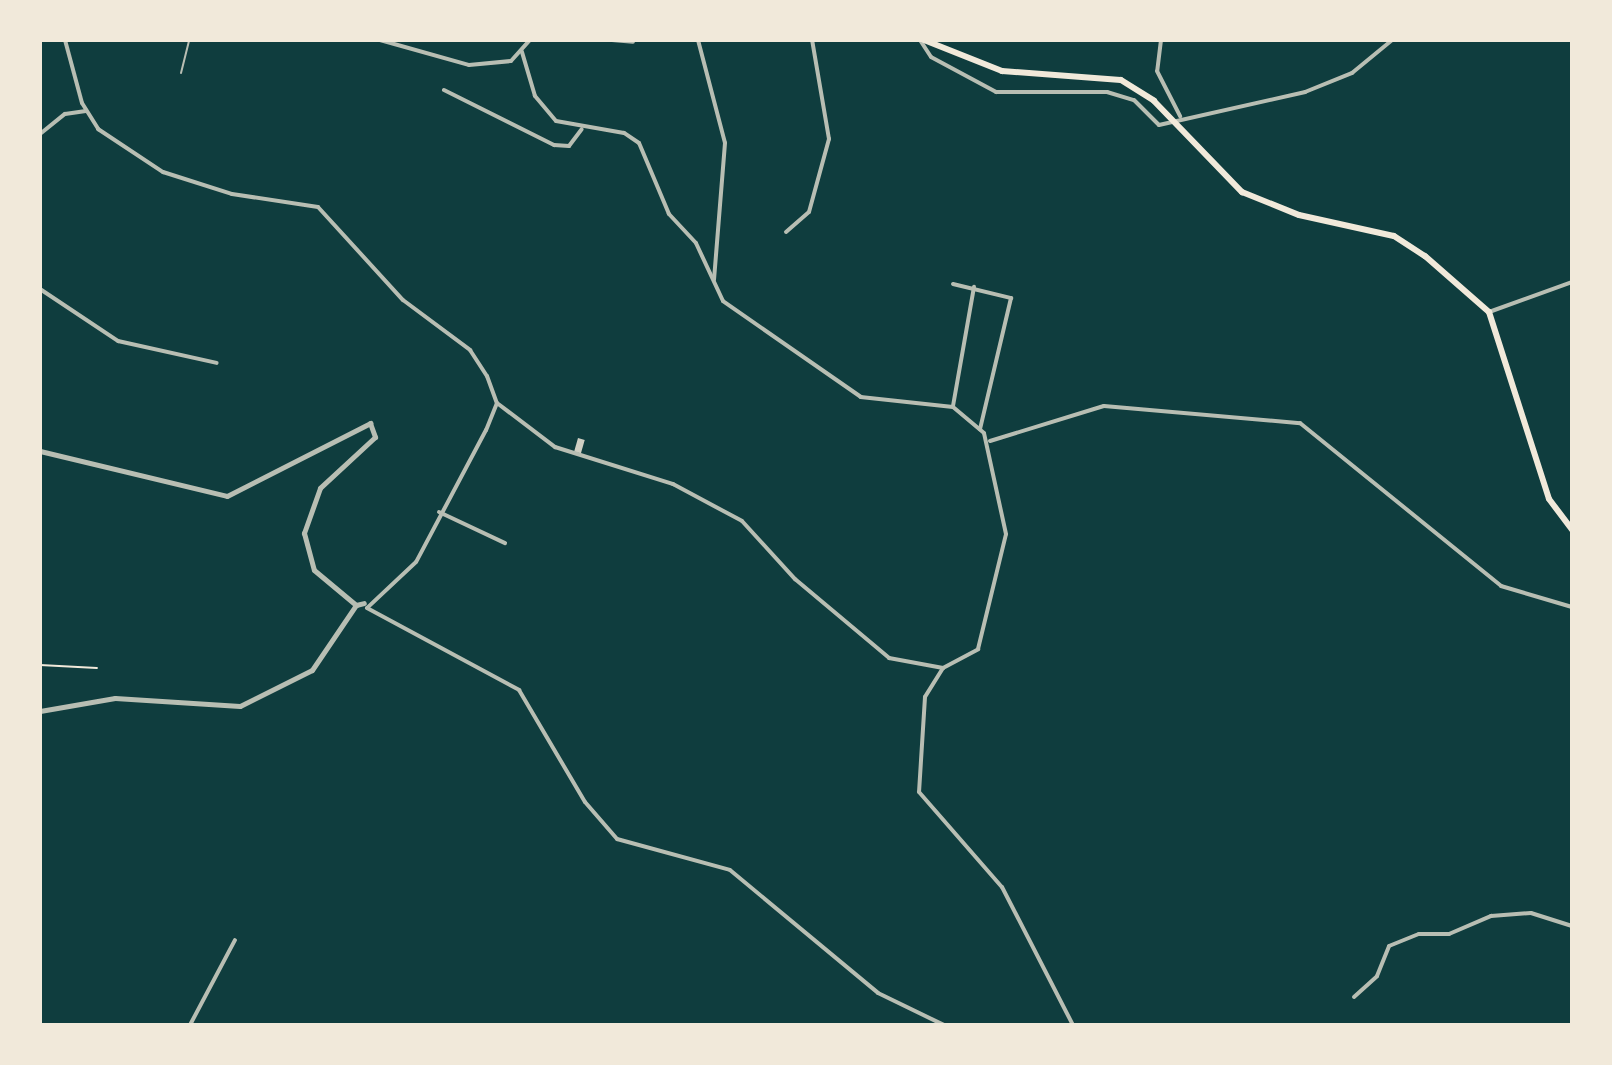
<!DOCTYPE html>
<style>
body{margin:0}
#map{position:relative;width:1612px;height:1065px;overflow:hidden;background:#0f3d3e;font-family:Signika,sans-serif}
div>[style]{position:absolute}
.building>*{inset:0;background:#cfcfc3;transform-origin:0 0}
.path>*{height:2px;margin:-1px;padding:0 1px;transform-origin:1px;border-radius:1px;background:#f1e9da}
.service>*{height:2px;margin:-1px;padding:0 1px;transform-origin:1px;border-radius:1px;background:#b8beb3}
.minor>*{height:4px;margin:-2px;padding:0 2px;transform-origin:2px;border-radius:2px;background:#b8beb3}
.tertiary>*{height:5px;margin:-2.5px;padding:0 2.5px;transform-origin:2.5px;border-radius:2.5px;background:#b8beb3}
.secondary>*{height:6px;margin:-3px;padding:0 3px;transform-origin:3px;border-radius:3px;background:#f1e9da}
span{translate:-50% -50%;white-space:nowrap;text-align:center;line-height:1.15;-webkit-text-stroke:8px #f1e9da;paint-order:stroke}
.frame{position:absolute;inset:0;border:42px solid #f1e9da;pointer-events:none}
</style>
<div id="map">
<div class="building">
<i style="left:578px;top:438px;width:7px;height:14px;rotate:16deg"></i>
</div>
<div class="path">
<i style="left:40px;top:665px;width:57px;rotate:3deg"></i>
</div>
<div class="service">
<i style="left:181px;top:73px;width:34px;rotate:-76deg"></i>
</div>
<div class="minor">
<i style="left:65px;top:40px;width:65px;rotate:74.9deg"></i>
<i style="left:82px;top:103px;width:31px;rotate:58deg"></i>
<i style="left:98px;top:129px;width:78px;rotate:33.5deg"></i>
<i style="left:163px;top:172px;width:72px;rotate:17.7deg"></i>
<i style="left:232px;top:194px;width:87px;rotate:8.6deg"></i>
<i style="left:318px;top:207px;width:126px;rotate:47.6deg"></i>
<i style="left:403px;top:300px;width:84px;rotate:36.7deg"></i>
<i style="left:470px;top:350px;width:31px;rotate:57deg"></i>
<i style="left:487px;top:376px;width:29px;rotate:70deg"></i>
<i style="left:497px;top:403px;width:29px;rotate:112deg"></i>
<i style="left:486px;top:430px;width:149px;rotate:117.9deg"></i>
<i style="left:416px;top:562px;width:67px;rotate:136.8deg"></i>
<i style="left:367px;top:608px;width:173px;rotate:28.3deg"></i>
<i style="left:519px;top:690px;width:130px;rotate:59.5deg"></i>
<i style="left:585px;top:802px;width:49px;rotate:49.1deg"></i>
<i style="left:617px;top:839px;width:117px;rotate:15.3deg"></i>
<i style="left:730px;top:870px;width:192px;rotate:39.7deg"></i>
<i style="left:878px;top:993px;width:73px;rotate:25.9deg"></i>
<i style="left:380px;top:40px;width:92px;rotate:15.7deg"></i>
<i style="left:469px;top:65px;width:42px;rotate:-5.4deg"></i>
<i style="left:511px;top:61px;width:28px;rotate:-48deg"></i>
<i style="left:612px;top:40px;width:21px;rotate:5deg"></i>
<i style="left:698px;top:40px;width:106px;rotate:75.3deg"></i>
<i style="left:725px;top:143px;width:137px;rotate:94.6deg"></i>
<i style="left:920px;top:40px;width:20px;rotate:57deg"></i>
<i style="left:931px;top:57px;width:74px;rotate:28.3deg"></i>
<i style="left:996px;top:92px;width:111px"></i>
<i style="left:1107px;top:92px;width:28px;rotate:17deg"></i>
<i style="left:1134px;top:100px;width:35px;rotate:45deg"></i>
<i style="left:1159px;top:125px;width:150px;rotate:-12.7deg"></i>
<i style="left:1305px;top:92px;width:51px;rotate:-22deg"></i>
<i style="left:1352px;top:73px;width:52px;rotate:-39.5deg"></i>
<i style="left:1161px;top:40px;width:31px;rotate:97deg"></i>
<i style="left:1157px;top:71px;width:51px;rotate:62.9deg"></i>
<i style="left:444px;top:90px;width:123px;rotate:26.6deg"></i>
<i style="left:554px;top:145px;width:15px;rotate:4deg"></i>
<i style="left:569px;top:146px;width:21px;rotate:-53deg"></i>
<i style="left:40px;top:134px;width:32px;rotate:-39deg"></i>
<i style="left:65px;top:114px;width:21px;rotate:-8deg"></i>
<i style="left:786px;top:232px;width:30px;rotate:-41deg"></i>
<i style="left:809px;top:212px;width:76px;rotate:-74.7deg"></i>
<i style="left:829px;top:139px;width:100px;rotate:-99.7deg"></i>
<i style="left:953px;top:284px;width:60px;rotate:13.6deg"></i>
<i style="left:1011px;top:298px;width:135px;rotate:103.3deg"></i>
<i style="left:40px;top:289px;width:94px;rotate:33.7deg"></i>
<i style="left:118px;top:341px;width:101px;rotate:12.5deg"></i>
<i style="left:1489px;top:312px;width:88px;rotate:-19.9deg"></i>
<i style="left:497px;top:403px;width:73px;rotate:37.2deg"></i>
<i style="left:555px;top:447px;width:124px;rotate:17.4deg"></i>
<i style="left:673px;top:484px;width:78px;rotate:28.2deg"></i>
<i style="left:742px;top:521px;width:79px;rotate:47.6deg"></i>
<i style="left:795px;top:579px;width:123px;rotate:40deg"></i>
<i style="left:889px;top:658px;width:55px;rotate:10.5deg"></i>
<i style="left:943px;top:668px;width:40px;rotate:-28deg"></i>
<i style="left:978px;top:649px;width:118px;rotate:-76.3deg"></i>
<i style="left:1006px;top:534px;width:103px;rotate:-102.3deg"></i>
<i style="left:984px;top:433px;width:40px;rotate:-140deg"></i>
<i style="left:953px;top:407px;width:93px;rotate:-173.8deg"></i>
<i style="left:861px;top:397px;width:168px;rotate:-145.2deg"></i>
<i style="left:723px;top:301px;width:64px;rotate:-115deg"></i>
<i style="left:696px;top:243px;width:40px;rotate:-133deg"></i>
<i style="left:669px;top:214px;width:77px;rotate:-112.9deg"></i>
<i style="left:639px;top:143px;width:18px;rotate:-146deg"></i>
<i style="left:624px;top:133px;width:69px;rotate:-170deg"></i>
<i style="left:556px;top:121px;width:33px;rotate:-130deg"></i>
<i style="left:535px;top:96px;width:46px;rotate:-106.5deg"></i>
<i style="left:953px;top:406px;width:121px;rotate:-80deg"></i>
<i style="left:990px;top:441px;width:119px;rotate:-17.1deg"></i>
<i style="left:1104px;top:406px;width:197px;rotate:5deg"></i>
<i style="left:1300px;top:423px;width:259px;rotate:39deg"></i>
<i style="left:1501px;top:586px;width:74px;rotate:16.5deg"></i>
<i style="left:439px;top:512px;width:73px;rotate:25.2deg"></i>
<i style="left:943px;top:668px;width:34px;rotate:122deg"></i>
<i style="left:925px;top:697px;width:95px;rotate:93.6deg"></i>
<i style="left:919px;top:792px;width:126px;rotate:48.9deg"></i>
<i style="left:1002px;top:887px;width:155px;rotate:62.8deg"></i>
<i style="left:1354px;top:997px;width:31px;rotate:-42deg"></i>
<i style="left:1377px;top:976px;width:32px;rotate:-68deg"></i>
<i style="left:1389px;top:946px;width:32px;rotate:-22deg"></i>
<i style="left:1419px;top:934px;width:30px"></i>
<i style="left:1449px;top:934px;width:46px;rotate:-23.2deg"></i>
<i style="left:1491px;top:916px;width:40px;rotate:-4.3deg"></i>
<i style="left:1531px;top:913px;width:43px;rotate:17.6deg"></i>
<i style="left:190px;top:1025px;width:96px;rotate:-62.1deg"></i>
</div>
<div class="tertiary">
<i style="left:40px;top:451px;width:192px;rotate:13.5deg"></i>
<i style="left:227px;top:496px;width:161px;rotate:-27deg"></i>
<i style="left:370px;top:423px;width:15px;rotate:70deg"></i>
<i style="left:375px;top:437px;width:75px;rotate:137.2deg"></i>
<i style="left:320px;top:488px;width:48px;rotate:109.6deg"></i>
<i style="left:304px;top:533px;width:38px;rotate:75deg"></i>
<i style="left:314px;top:570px;width:55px;rotate:39.8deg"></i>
<i style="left:356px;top:605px;width:8px;rotate:-14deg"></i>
<i style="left:40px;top:711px;width:76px;rotate:-9.8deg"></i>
<i style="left:115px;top:698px;width:125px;rotate:3.7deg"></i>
<i style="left:240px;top:706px;width:80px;rotate:-26.6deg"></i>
<i style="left:312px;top:670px;width:78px;rotate:-55.9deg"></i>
</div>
<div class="secondary">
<i style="left:924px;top:40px;width:84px;rotate:21.7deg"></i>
<i style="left:1002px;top:71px;width:119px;rotate:4.3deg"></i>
<i style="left:1121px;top:80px;width:39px;rotate:32deg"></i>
<i style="left:1154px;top:101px;width:127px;rotate:46deg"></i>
<i style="left:1242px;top:192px;width:61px;rotate:22deg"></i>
<i style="left:1299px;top:215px;width:97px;rotate:12.5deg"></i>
<i style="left:1394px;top:236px;width:37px;rotate:33deg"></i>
<i style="left:1425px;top:256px;width:85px;rotate:41.2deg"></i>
<i style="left:1489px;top:312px;width:196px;rotate:72.2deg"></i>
<i style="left:1549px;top:499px;width:39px;rotate:53deg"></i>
</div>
<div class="frame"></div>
</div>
